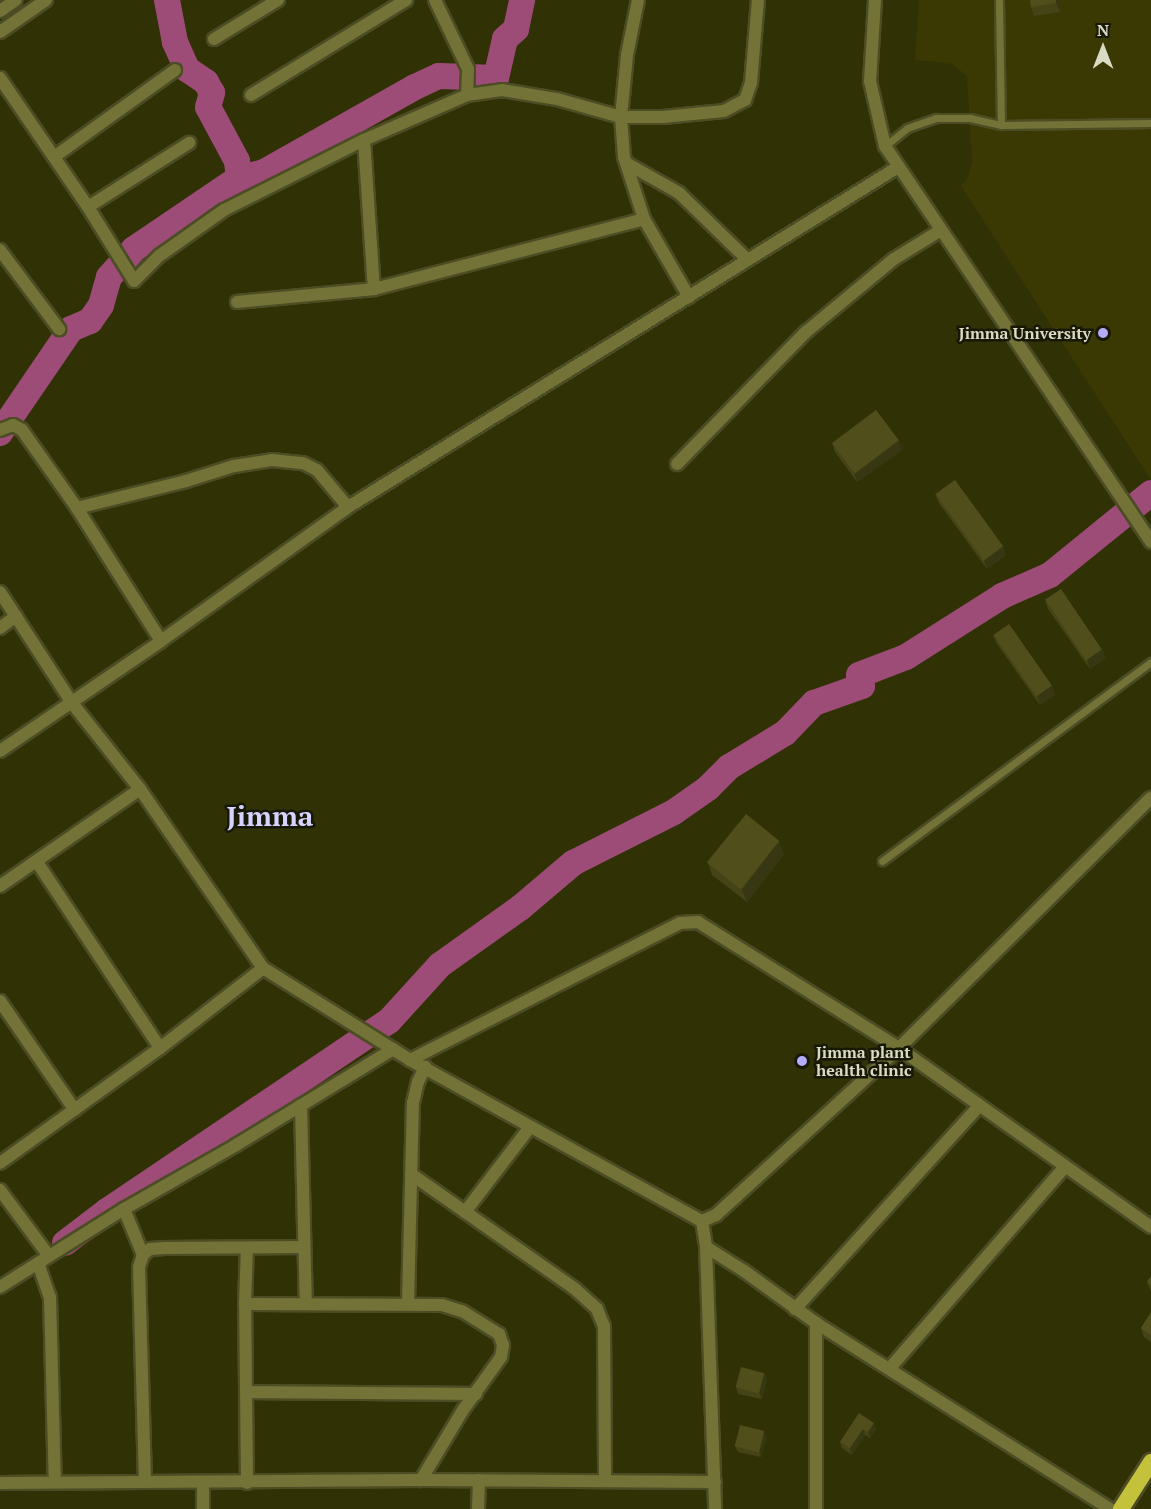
<!DOCTYPE html>
<style>
body{margin:0}
#map{position:relative;width:1151px;height:1509px;overflow:hidden;background:#313106;font-family:"PT Serif",serif}
div>[style]{position:absolute}
.built>*{inset:0;background:#3a3903}
.river>*{height:26px;margin:-13px;padding:0 13px;transform-origin:13px;border-radius:13px;background:#9d4b77}
.roads{filter:drop-shadow(2px 0 #4c4c25) drop-shadow(-2px 0 #4c4c25) drop-shadow(0 2px #4c4c25) drop-shadow(0 -2px #4c4c25)}
.service>*{height:7px;margin:-3.5px;padding:0 3.5px;transform-origin:3.5px;border-radius:3.5px;background:#737337}
.minor>*{height:12px;margin:-6px;padding:0 6px;transform-origin:6px;border-radius:6px;background:#737337}
.tertiary>*{height:12px;margin:-6px;padding:0 6px;transform-origin:6px;border-radius:6px;background:#737337}
.trunk>*{height:16px;margin:-8px;padding:0 8px;transform-origin:8px;border-radius:8px;background:#c4c23a}
.wall>*{inset:0;background:#454417}
.shaded-wall>*{inset:0;background:#383713}
.building>*{inset:0;background:#504f1b;transform-origin:0 0}
.dots>*{width:16px;height:16px;translate:-50% -50%;box-sizing:border-box;border:3px solid #181807;border-radius:50%}
span{translate:-50% -50%;white-space:nowrap;text-align:center;line-height:1.15;-webkit-text-stroke:5px #181807;paint-order:stroke}
.poi-label{font-size:16px;color:#dbdbc5;font-weight:700}
.right{translate:-100% -50%;text-align:right}
.left{translate:0 -50%;text-align:left}
.town-label{font-size:28px;color:#d6d3ff;font-weight:700}
.north{position:absolute;left:1073px;top:18px;width:60px;height:60px;-webkit-text-stroke:4px #181807;paint-order:stroke;rotate:0deg;font-size:16px;font-weight:700;line-height:24px;text-align:center;color:#dbdbc5}
.north::after{content:'';display:block;margin:auto;width:21px;height:27px;background:#dbdbc5;clip-path:polygon(50% 0,100% 100%,50% 72%,0 100%)}
</style>
<div id="map">
<div class="built">
<i style="clip-path:polygon(919px 0,1151px 0,1151px 480px,961px 186px,968px 177px,972px 162px,967px 76px,951px 63px,915px 60px)"></i>
</div>
<div class="river">
<i style="left:239px;top:178px;width:26px;rotate:-13deg"></i>
<i style="left:264px;top:172px;width:173px;rotate:-29.4deg"></i>
<i style="left:415px;top:87px;width:26px;rotate:-25deg"></i>
<i style="left:439px;top:76px;width:57px;rotate:2deg"></i>
<i style="left:496px;top:78px;width:40px;rotate:-77deg"></i>
<i style="left:505px;top:39px;width:15px;rotate:-42deg"></i>
<i style="left:516px;top:29px;width:30px;rotate:-78deg"></i>
<i style="left:0;top:433px;width:126px;rotate:-55.7deg"></i>
<i style="left:71px;top:329px;width:21px;rotate:-23deg"></i>
<i style="left:90px;top:321px;width:19px;rotate:-55deg"></i>
<i style="left:101px;top:305px;width:29px;rotate:-74deg"></i>
<i style="left:109px;top:277px;width:38px;rotate:-48deg"></i>
<i style="left:134px;top:249px;width:127px;rotate:-34.1deg"></i>
<i style="left:239px;top:178px;width:17px;rotate:-97deg"></i>
<i style="left:237px;top:161px;width:61px;rotate:-118.2deg"></i>
<i style="left:208px;top:107px;width:15px;rotate:-74deg"></i>
<i style="left:212px;top:93px;width:13px;rotate:-119deg"></i>
<i style="left:206px;top:82px;width:23px;rotate:-146deg"></i>
<i style="left:187px;top:69px;width:30px;rotate:-114deg"></i>
<i style="left:175px;top:42px;width:43px;rotate:-100.8deg"></i>
<i style="left:65px;top:1243px;width:53px;rotate:-37.3deg"></i>
<i style="left:107px;top:1211px;width:340px;rotate:-34deg"></i>
<i style="left:389px;top:1021px;width:76px;rotate:-47.7deg"></i>
<i style="left:440px;top:965px;width:98px;rotate:-35.5deg"></i>
<i style="left:520px;top:908px;width:70px;rotate:-40.3deg"></i>
<i style="left:573px;top:863px;width:113px;rotate:-26.8deg"></i>
<i style="left:674px;top:812px;width:42px;rotate:-35.2deg"></i>
<i style="left:708px;top:788px;width:30px;rotate:-45deg"></i>
<i style="left:729px;top:767px;width:66px;rotate:-31.3deg"></i>
<i style="left:785px;top:733px;width:42px;rotate:-46deg"></i>
<i style="left:814px;top:703px;width:51px;rotate:-19.5deg"></i>
<i style="left:862px;top:686px;width:11px;rotate:-105deg"></i>
<i style="left:859px;top:675px;width:50px;rotate:-21deg"></i>
<i style="left:906px;top:657px;width:114px;rotate:-32.4deg"></i>
<i style="left:1002px;top:596px;width:52px;rotate:-23.6deg"></i>
<i style="left:1050px;top:575px;width:130px;rotate:-39.1deg"></i>
</div>
<div class="roads">
<div class="service">
<i style="left:999px;top:0;width:125px;rotate:89.1deg"></i>
<i style="left:885px;top:146px;width:28px;rotate:-39deg"></i>
<i style="left:907px;top:128px;width:31px;rotate:-19deg"></i>
<i style="left:936px;top:118px;width:34px"></i>
<i style="left:970px;top:118px;width:32px;rotate:13deg"></i>
<i style="left:1001px;top:125px;width:150px;rotate:-0.8deg"></i>
<i style="left:882px;top:861px;width:335px;rotate:-36.5deg"></i>
</div>
<div class="minor">
<i style="left:435px;top:0;width:76px;rotate:64.4deg"></i>
<i style="left:468px;top:69px;width:26px;rotate:92deg"></i>
<i style="left:638px;top:0;width:56px;rotate:101.3deg"></i>
<i style="left:627px;top:55px;width:62px;rotate:95.5deg"></i>
<i style="left:621px;top:117px;width:40px;rotate:85.7deg"></i>
<i style="left:624px;top:157px;width:65px;rotate:72.1deg"></i>
<i style="left:644px;top:219px;width:90px;rotate:60deg"></i>
<i style="left:0;top:11px;width:19px;rotate:-35deg"></i>
<i style="left:0;top:32px;width:56px;rotate:-34.8deg"></i>
<i style="left:214px;top:39px;width:75px;rotate:-31.4deg"></i>
<i style="left:0;top:78px;width:156px;rotate:55.7deg"></i>
<i style="left:88px;top:207px;width:87px;rotate:58.1deg"></i>
<i style="left:134px;top:281px;width:35px;rotate:-45deg"></i>
<i style="left:159px;top:256px;width:80px;rotate:-35.3deg"></i>
<i style="left:224px;top:210px;width:157px;rotate:-26.6deg"></i>
<i style="left:364px;top:140px;width:112px;rotate:-23.6deg"></i>
<i style="left:467px;top:95px;width:35px;rotate:-8deg"></i>
<i style="left:502px;top:90px;width:56px;rotate:9.3deg"></i>
<i style="left:557px;top:99px;width:66px;rotate:15.7deg"></i>
<i style="left:621px;top:117px;width:42px"></i>
<i style="left:663px;top:117px;width:61px;rotate:-5.6deg"></i>
<i style="left:724px;top:111px;width:24px;rotate:-28deg"></i>
<i style="left:745px;top:100px;width:18px;rotate:-71deg"></i>
<i style="left:751px;top:83px;width:83px;rotate:-85.2deg"></i>
<i style="left:251px;top:95px;width:182px;rotate:-31.5deg"></i>
<i style="left:364px;top:140px;width:149px;rotate:86.2deg"></i>
<i style="left:54px;top:157px;width:149px;rotate:-35.7deg"></i>
<i style="left:626px;top:163px;width:61px;rotate:29.5deg"></i>
<i style="left:679px;top:193px;width:96px;rotate:44.2deg"></i>
<i style="left:88px;top:207px;width:120px;rotate:-32.4deg"></i>
<i style="left:0;top:250px;width:99px;rotate:53.2deg"></i>
<i style="left:237px;top:302px;width:138px;rotate:-5.4deg"></i>
<i style="left:374px;top:289px;width:279px;rotate:-14.5deg"></i>
<i style="left:0;top:430px;width:14px;rotate:-21deg"></i>
<i style="left:13px;top:425px;width:10px;rotate:29deg"></i>
<i style="left:22px;top:430px;width:95px;rotate:54.8deg"></i>
<i style="left:77px;top:508px;width:157px;rotate:57.7deg"></i>
<i style="left:677px;top:464px;width:185px;rotate:-45.7deg"></i>
<i style="left:806px;top:332px;width:114px;rotate:-39.7deg"></i>
<i style="left:894px;top:259px;width:55px;rotate:-31.7deg"></i>
<i style="left:77px;top:508px;width:112px;rotate:-13.9deg"></i>
<i style="left:186px;top:481px;width:50px;rotate:-17.4deg"></i>
<i style="left:234px;top:466px;width:38px;rotate:-9deg"></i>
<i style="left:272px;top:460px;width:31px;rotate:6deg"></i>
<i style="left:303px;top:463px;width:16px;rotate:27deg"></i>
<i style="left:317px;top:470px;width:48px;rotate:50deg"></i>
<i style="left:0;top:592px;width:132px;rotate:57deg"></i>
<i style="left:72px;top:703px;width:110px;rotate:51.7deg"></i>
<i style="left:140px;top:789px;width:217px;rotate:55.5deg"></i>
<i style="left:263px;top:968px;width:173px;rotate:32deg"></i>
<i style="left:410px;top:1060px;width:333px;rotate:28.9deg"></i>
<i style="left:702px;top:1221px;width:15px;rotate:-23deg"></i>
<i style="left:716px;top:1215px;width:248px;rotate:-42.4deg"></i>
<i style="left:899px;top:1048px;width:355px;rotate:-44.8deg"></i>
<i style="left:0;top:628px;width:20px;rotate:-37deg"></i>
<i style="left:0;top:751px;width:195px;rotate:-34.3deg"></i>
<i style="left:161px;top:641px;width:230px;rotate:-35.6deg"></i>
<i style="left:348px;top:507px;width:647px;rotate:-31.72deg"></i>
<i style="left:37px;top:862px;width:223px;rotate:56.5deg"></i>
<i style="left:0;top:886px;width:170px;rotate:-34.7deg"></i>
<i style="left:0;top:1001px;width:132px;rotate:55.5deg"></i>
<i style="left:410px;top:1060px;width:303px;rotate:-26.9deg"></i>
<i style="left:680px;top:923px;width:18px;rotate:-3deg"></i>
<i style="left:698px;top:922px;width:237px;rotate:32.1deg"></i>
<i style="left:899px;top:1048px;width:309px;rotate:35.4deg"></i>
<i style="left:301px;top:1105px;width:199px;rotate:88.6deg"></i>
<i style="left:0;top:1163px;width:197px;rotate:-35.7deg"></i>
<i style="left:160px;top:1048px;width:130px;rotate:-37.8deg"></i>
<i style="left:411px;top:1174px;width:200px;rotate:35deg"></i>
<i style="left:575px;top:1289px;width:30px;rotate:42deg"></i>
<i style="left:597px;top:1309px;width:18px;rotate:68deg"></i>
<i style="left:604px;top:1326px;width:154px;rotate:89.6deg"></i>
<i style="left:0;top:1190px;width:82px;rotate:53.4deg"></i>
<i style="left:124px;top:1209px;width:50px;rotate:67.6deg"></i>
<i style="left:465px;top:1212px;width:107px;rotate:-52.6deg"></i>
<i style="left:702px;top:1221px;width:26px;rotate:81deg"></i>
<i style="left:706px;top:1247px;width:262px;rotate:88deg"></i>
<i style="left:706px;top:1247px;width:45px;rotate:32.3deg"></i>
<i style="left:744px;top:1271px;width:89px;rotate:35.8deg"></i>
<i style="left:816px;top:1323px;width:348px;rotate:32.3deg"></i>
<i style="left:38px;top:1263px;width:36px;rotate:71deg"></i>
<i style="left:50px;top:1297px;width:185px;rotate:88.5deg"></i>
<i style="left:0;top:1287px;width:146px;rotate:-32.2deg"></i>
<i style="left:124px;top:1209px;width:129px;rotate:-29.7deg"></i>
<i style="left:236px;top:1145px;width:184px;rotate:-31.4deg"></i>
<i style="left:245px;top:1304px;width:197px;rotate:0.3deg"></i>
<i style="left:442px;top:1305px;width:21px;rotate:17deg"></i>
<i style="left:462px;top:1311px;width:44px;rotate:31.9deg"></i>
<i style="left:499px;top:1334px;width:12px;rotate:70deg"></i>
<i style="left:503px;top:1345px;width:12px;rotate:99deg"></i>
<i style="left:501px;top:1357px;width:65px;rotate:125.6deg"></i>
<i style="left:463px;top:1410px;width:82px;rotate:121deg"></i>
<i style="left:408px;top:1304px;width:201px;rotate:-88.6deg"></i>
<i style="left:413px;top:1103px;width:22px;rotate:-77deg"></i>
<i style="left:418px;top:1082px;width:17px;rotate:-65deg"></i>
<i style="left:795px;top:1309px;width:273px;rotate:-47.8deg"></i>
<i style="left:816px;top:1323px;width:186px;rotate:90deg"></i>
<i style="left:890px;top:1368px;width:267px;rotate:-49deg"></i>
<i style="left:246px;top:1392px;width:230px;rotate:0.5deg"></i>
<i style="left:145px;top:1482px;width:215px;rotate:-91.6deg"></i>
<i style="left:139px;top:1267px;width:13px;rotate:-72deg"></i>
<i style="left:143px;top:1255px;width:9px;rotate:-41deg"></i>
<i style="left:150px;top:1249px;width:15px;rotate:-4deg"></i>
<i style="left:165px;top:1248px;width:139px;rotate:-0.4deg"></i>
<i style="left:203px;top:1482px;width:27px;rotate:90deg"></i>
<i style="left:0;top:1483px;width:421px;rotate:-0.4deg"></i>
<i style="left:421px;top:1480px;width:294px;rotate:0.4deg"></i>
<i style="left:247px;top:1483px;width:179px;rotate:-90.6deg"></i>
<i style="left:245px;top:1304px;width:56px;rotate:-88deg"></i>
<i style="left:478px;top:1509px;width:29px;rotate:-88deg"></i>
</div>
<div class="tertiary">
<i style="left:875px;top:0;width:81px;rotate:93.5deg"></i>
<i style="left:870px;top:81px;width:67px;rotate:77deg"></i>
<i style="left:885px;top:146px;width:477px;rotate:56.1deg"></i>
</div>
<div class="trunk">
<i style="left:1121px;top:1509px;width:56px;rotate:-57.4deg"></i>
</div>
</div>
<div class="wall">
<i style="clip-path:polygon(1058px 0,1060px 12px,1034px 16px,1031px 7px)"></i>
<i style="clip-path:polygon(832px 443px,902px 450px,857px 482px,835px 452px)"></i>
<i style="clip-path:polygon(935px 494px,1006px 555px,987px 569px,939px 503px)"></i>
<i style="clip-path:polygon(1045px 600px,1106px 658px,1090px 669px,1048px 609px)"></i>
<i style="clip-path:polygon(993px 635px,1055px 695px,1040px 705px,997px 644px)"></i>
<i style="clip-path:polygon(784px 854px,747px 902px,712px 875px,708px 863px)"></i>
<i style="clip-path:polygon(1151px 1276px,1151px 1292px,1147px 1282px)"></i>
<i style="clip-path:polygon(1151px 1313px,1151px 1342px,1144px 1337px,1141px 1328px)"></i>
<i style="clip-path:polygon(764px 1373px,767px 1379px,762px 1399px,738px 1394px,736px 1387px)"></i>
<i style="clip-path:polygon(859px 1413px,876px 1429px,870px 1438px,865px 1435px,852px 1455px,842px 1448px,840px 1442px)"></i>
<i style="clip-path:polygon(766px 1437px,761px 1457px,738px 1452px,735px 1446px)"></i>
</div>
<div class="shaded-wall">
<i style="clip-path:polygon(1056px 0,1058px 0,1060px 12px,1056px 3px)"></i>
<i style="clip-path:polygon(899px 440px,902px 450px,857px 482px,854px 473px)"></i>
<i style="clip-path:polygon(1003px 546px,1006px 555px,987px 569px,984px 560px)"></i>
<i style="clip-path:polygon(1102px 649px,1106px 658px,1090px 669px,1087px 660px)"></i>
<i style="clip-path:polygon(1052px 685px,1055px 695px,1040px 705px,1037px 696px)"></i>
<i style="clip-path:polygon(779px 841px,784px 854px,747px 902px,742px 890px)"></i>
<i style="clip-path:polygon(764px 1373px,767px 1379px,762px 1399px,759px 1393px)"></i>
<i style="clip-path:polygon(874px 1423px,876px 1429px,870px 1438px,868px 1432px)"></i>
<i style="clip-path:polygon(863px 1429px,865px 1435px,852px 1455px,850px 1448px)"></i>
<i style="clip-path:polygon(764px 1431px,766px 1437px,761px 1457px,759px 1451px)"></i>
</div>
<div class="building">
<i style="clip-path:polygon(1030px 0,1056px 0,1056px 3px,1031px 7px)"></i>
<i style="left:876px;top:410px;width:38px;height:55px;rotate:53deg"></i>
<i style="left:955px;top:480px;width:82px;height:24px;rotate:54deg"></i>
<i style="left:1061px;top:589px;width:73px;height:19px;rotate:56deg"></i>
<i style="left:1009px;top:624px;width:75px;height:19px;rotate:55deg"></i>
<i style="left:746px;top:814px;width:43px;height:62px;rotate:39deg"></i>
<i style="clip-path:polygon(1151px 1276px,1151px 1285px,1147px 1282px)"></i>
<i style="clip-path:polygon(1151px 1312px,1151px 1335px,1141px 1328px)"></i>
<i style="left:741px;top:1367px;width:24px;height:21px;rotate:15deg"></i>
<i style="clip-path:polygon(859px 1413px,874px 1423px,868px 1432px,863px 1429px,850px 1448px,840px 1442px)"></i>
<i style="left:740px;top:1425px;width:25px;height:22px;rotate:14deg"></i>
</div>
<div class="dots">
<i style="left:1103px;top:333px;background:#b4acf9"></i>
<i style="left:802px;top:1061px;background:#b4acf9"></i>
</div>
<div class="poi-label">
<span class="right" style="left:1091px;top:333px">Jimma University</span>
<span class="left" style="left:816px;top:1061px">Jimma plant<br>health clinic</span>
</div>
<div class="town-label">
<span style="left:270px;top:816px">Jimma</span>
</div>
<div class="north">N</div>
</div>
